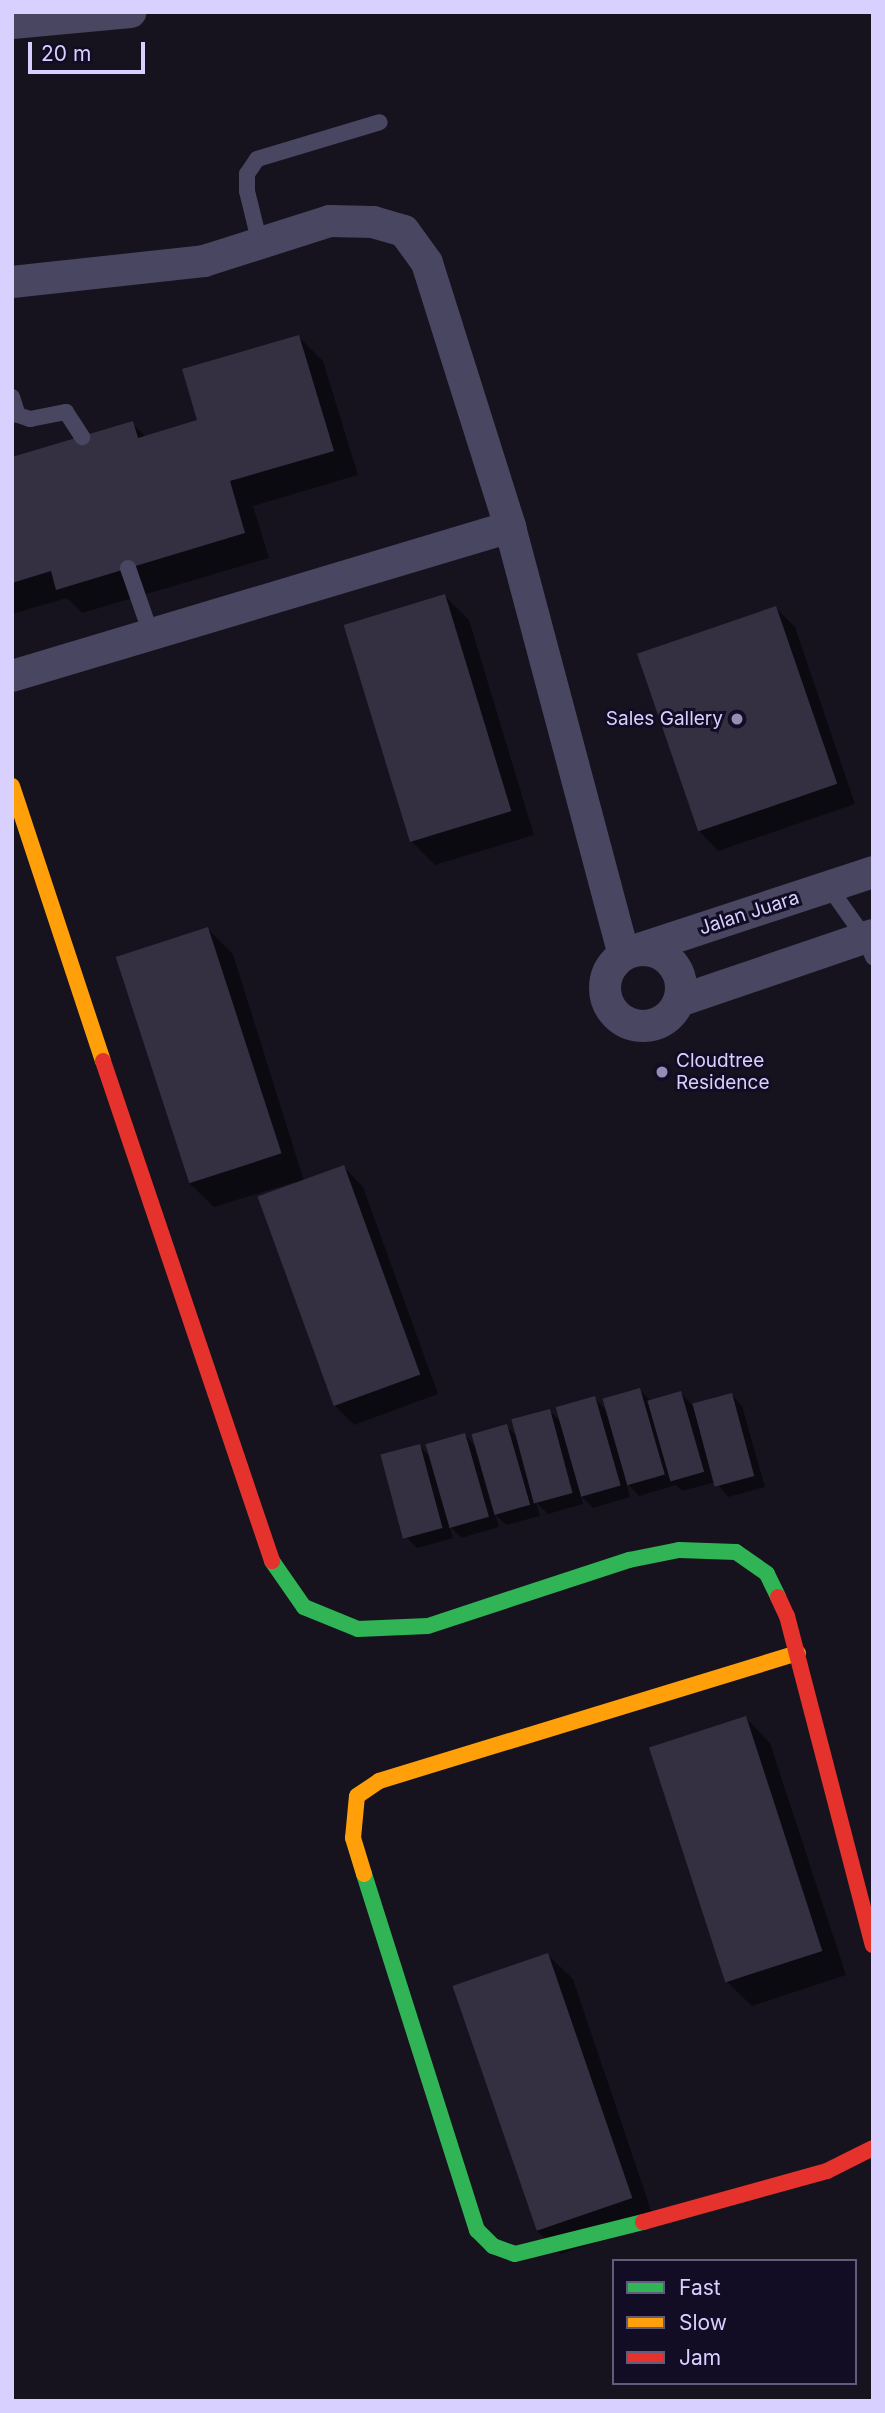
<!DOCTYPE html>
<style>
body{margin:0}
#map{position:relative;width:885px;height:2413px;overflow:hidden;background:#16131f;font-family:Inter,sans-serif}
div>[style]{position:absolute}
.shadow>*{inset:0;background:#0007}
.building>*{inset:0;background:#343042;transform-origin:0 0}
.lane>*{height:16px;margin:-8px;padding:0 8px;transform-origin:8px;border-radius:8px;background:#494661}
.street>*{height:32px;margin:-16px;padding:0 16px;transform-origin:16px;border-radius:16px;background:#494661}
.street>.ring{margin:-16px;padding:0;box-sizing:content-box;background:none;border:32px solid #494661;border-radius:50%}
.fast>*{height:16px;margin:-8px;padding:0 8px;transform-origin:8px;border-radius:8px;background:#30b455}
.slow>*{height:16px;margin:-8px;padding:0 8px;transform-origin:8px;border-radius:8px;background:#ff9f0a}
.jam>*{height:16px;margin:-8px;padding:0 8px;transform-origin:8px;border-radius:8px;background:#e5322d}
.dots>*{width:19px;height:19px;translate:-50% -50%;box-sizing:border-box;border:4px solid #120d25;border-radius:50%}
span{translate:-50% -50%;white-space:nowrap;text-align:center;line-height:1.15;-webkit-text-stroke:6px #120d25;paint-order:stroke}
.poi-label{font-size:19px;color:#d8d1ff}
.right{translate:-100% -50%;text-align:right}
.left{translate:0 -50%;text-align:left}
.street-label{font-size:19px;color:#d8d1ff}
.frame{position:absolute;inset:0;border:14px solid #d8d1ff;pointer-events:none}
.legend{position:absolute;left:612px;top:2259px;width:245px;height:126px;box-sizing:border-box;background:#120d25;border:2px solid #615b7c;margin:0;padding:9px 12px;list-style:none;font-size:21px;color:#d8d1ff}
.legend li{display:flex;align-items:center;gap:14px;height:35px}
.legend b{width:35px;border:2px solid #615b7c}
.scale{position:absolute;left:28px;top:42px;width:117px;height:32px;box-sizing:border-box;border:4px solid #d8d1ff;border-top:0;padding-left:9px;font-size:21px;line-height:24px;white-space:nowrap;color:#d8d1ff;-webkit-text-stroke:5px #120d25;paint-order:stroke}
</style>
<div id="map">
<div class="shadow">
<i style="clip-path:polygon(299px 337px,323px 361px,358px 475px,253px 506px,269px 558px,82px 613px,67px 598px,12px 614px,12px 459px,132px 423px,146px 437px,199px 421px)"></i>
<i style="clip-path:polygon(445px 596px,469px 620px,534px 835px,435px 865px,410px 840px)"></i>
<i style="clip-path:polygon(776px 608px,795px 627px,855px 804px,718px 851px,699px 831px)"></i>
<i style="clip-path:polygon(208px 929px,233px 954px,304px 1181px,344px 1167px,363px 1187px,438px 1394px,354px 1425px,334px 1405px,295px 1182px,214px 1207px,189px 1183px,118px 958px)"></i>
<i style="clip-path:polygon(640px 1390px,651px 1401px,681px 1393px,692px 1405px,732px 1395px,742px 1406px,765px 1487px,728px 1497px,716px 1482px,682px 1491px,676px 1485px,639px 1496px,626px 1482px,630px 1497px,593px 1508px,581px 1496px,583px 1504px,548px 1514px,536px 1502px,540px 1516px,506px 1525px,495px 1514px,499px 1527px,461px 1538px,449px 1525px,453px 1538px,417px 1548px,407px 1538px,419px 1446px,431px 1457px,465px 1435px,476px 1447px,506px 1426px,519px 1438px,550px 1411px,561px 1422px,594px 1398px,608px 1412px)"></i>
<i style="clip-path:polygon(746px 1718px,770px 1743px,846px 1975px,752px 2006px,727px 1982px)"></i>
<i style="clip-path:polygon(548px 1955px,573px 1979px,655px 2222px,561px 2254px,536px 2230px)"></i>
</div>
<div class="building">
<i style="clip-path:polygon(299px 335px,334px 451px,230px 481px,245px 533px,56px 590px,51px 571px,12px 583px,12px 457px,133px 421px,138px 438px,197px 420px,182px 369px)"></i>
<i style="left:445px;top:594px;width:227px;height:106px;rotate:73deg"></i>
<i style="left:776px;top:606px;width:188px;height:147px;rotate:71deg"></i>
<i style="left:208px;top:927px;width:238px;height:97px;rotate:72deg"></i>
<i style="left:344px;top:1165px;width:223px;height:92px;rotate:70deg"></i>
<i style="left:640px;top:1388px;width:90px;height:39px;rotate:74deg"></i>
<i style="left:681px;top:1391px;width:84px;height:35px;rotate:74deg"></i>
<i style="left:732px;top:1393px;width:86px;height:41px;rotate:75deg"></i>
<i style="left:595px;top:1396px;width:93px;height:41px;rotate:74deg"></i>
<i style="left:550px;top:1409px;width:87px;height:40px;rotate:75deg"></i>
<i style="left:507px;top:1424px;width:84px;height:37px;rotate:74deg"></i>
<i style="left:465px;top:1433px;width:87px;height:41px;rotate:74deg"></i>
<i style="left:420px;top:1444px;width:87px;height:41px;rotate:75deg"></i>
<i style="left:746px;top:1716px;width:247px;height:102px;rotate:72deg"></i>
<i style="left:548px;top:1953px;width:259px;height:101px;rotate:71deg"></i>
</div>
<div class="lane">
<i style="left:260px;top:244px;width:55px;rotate:-103.8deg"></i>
<i style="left:247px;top:191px;width:17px;rotate:-90deg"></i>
<i style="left:247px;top:174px;width:18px;rotate:-56deg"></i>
<i style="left:257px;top:159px;width:128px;rotate:-16.7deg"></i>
<i style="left:12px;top:397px;width:19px;rotate:72deg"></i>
<i style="left:18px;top:415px;width:13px;rotate:18deg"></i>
<i style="left:30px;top:419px;width:37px;rotate:-11deg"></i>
<i style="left:66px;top:412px;width:30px;rotate:57deg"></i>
<i style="left:128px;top:568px;width:70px;rotate:70.8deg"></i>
<i style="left:829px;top:887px;width:62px;rotate:54.8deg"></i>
<i style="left:865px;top:938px;width:21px;rotate:67deg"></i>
</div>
<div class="street">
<i style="left:12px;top:23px;width:119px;rotate:-5.3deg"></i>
<i style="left:12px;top:282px;width:193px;rotate:-6.2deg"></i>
<i style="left:204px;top:261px;width:132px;rotate:-17.6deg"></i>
<i style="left:330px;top:221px;width:43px;rotate:1.3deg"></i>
<i style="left:373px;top:222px;width:32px;rotate:16deg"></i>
<i style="left:404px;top:231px;width:39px;rotate:54deg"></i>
<i style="left:427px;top:263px;width:277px;rotate:72.5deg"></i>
<i style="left:510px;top:527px;width:442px;rotate:75.1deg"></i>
<i style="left:12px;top:676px;width:520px;rotate:-16.66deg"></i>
<i class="ring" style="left:605px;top:950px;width:44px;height:44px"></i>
<i style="left:624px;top:954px;width:262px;rotate:-18.2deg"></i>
<i style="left:679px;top:1001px;width:205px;rotate:-18.8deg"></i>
</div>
<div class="fast">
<i style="left:272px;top:1561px;width:56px;rotate:55.2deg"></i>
<i style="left:304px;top:1607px;width:58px;rotate:22.2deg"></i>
<i style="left:358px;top:1629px;width:70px;rotate:-2.5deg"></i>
<i style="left:428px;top:1626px;width:212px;rotate:-18.2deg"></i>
<i style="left:629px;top:1560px;width:51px;rotate:-11.3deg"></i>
<i style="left:679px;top:1550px;width:57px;rotate:2deg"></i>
<i style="left:736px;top:1552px;width:38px;rotate:35deg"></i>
<i style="left:767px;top:1574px;width:25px;rotate:64deg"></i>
<i style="left:364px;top:1874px;width:374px;rotate:72.4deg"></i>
<i style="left:477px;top:2230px;width:23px;rotate:45deg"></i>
<i style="left:493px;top:2246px;width:23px;rotate:20deg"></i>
<i style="left:515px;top:2254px;width:132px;rotate:-14deg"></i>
</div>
<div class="slow">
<i style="left:12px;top:786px;width:290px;rotate:71.7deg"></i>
<i style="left:364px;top:1874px;width:38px;rotate:-107deg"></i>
<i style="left:353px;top:1838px;width:42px;rotate:-84.6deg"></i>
<i style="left:357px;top:1796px;width:27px;rotate:-34deg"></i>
<i style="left:379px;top:1781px;width:438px;rotate:-17deg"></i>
</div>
<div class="jam">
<i style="left:103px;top:1061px;width:528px;rotate:71.32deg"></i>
<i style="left:778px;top:1597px;width:21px;rotate:65deg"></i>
<i style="left:787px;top:1616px;width:340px;rotate:75.4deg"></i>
<i style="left:643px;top:2222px;width:191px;rotate:-15.5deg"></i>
<i style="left:827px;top:2171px;width:51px;rotate:-26.6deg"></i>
</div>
<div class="dots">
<i style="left:737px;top:719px;background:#948eb1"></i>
<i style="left:662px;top:1072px;background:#948eb1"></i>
</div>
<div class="poi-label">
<span class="right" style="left:723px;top:719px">Sales Gallery</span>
<span class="left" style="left:676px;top:1072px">Cloudtree<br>Residence</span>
</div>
<div class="street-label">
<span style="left:749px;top:913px;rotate:-18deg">Jalan Juara</span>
</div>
<div class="frame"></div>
<ul class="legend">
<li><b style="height:9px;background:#30b455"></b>Fast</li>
<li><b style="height:9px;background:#ff9f0a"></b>Slow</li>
<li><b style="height:9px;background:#e5322d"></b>Jam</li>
</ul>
<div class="scale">20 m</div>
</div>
